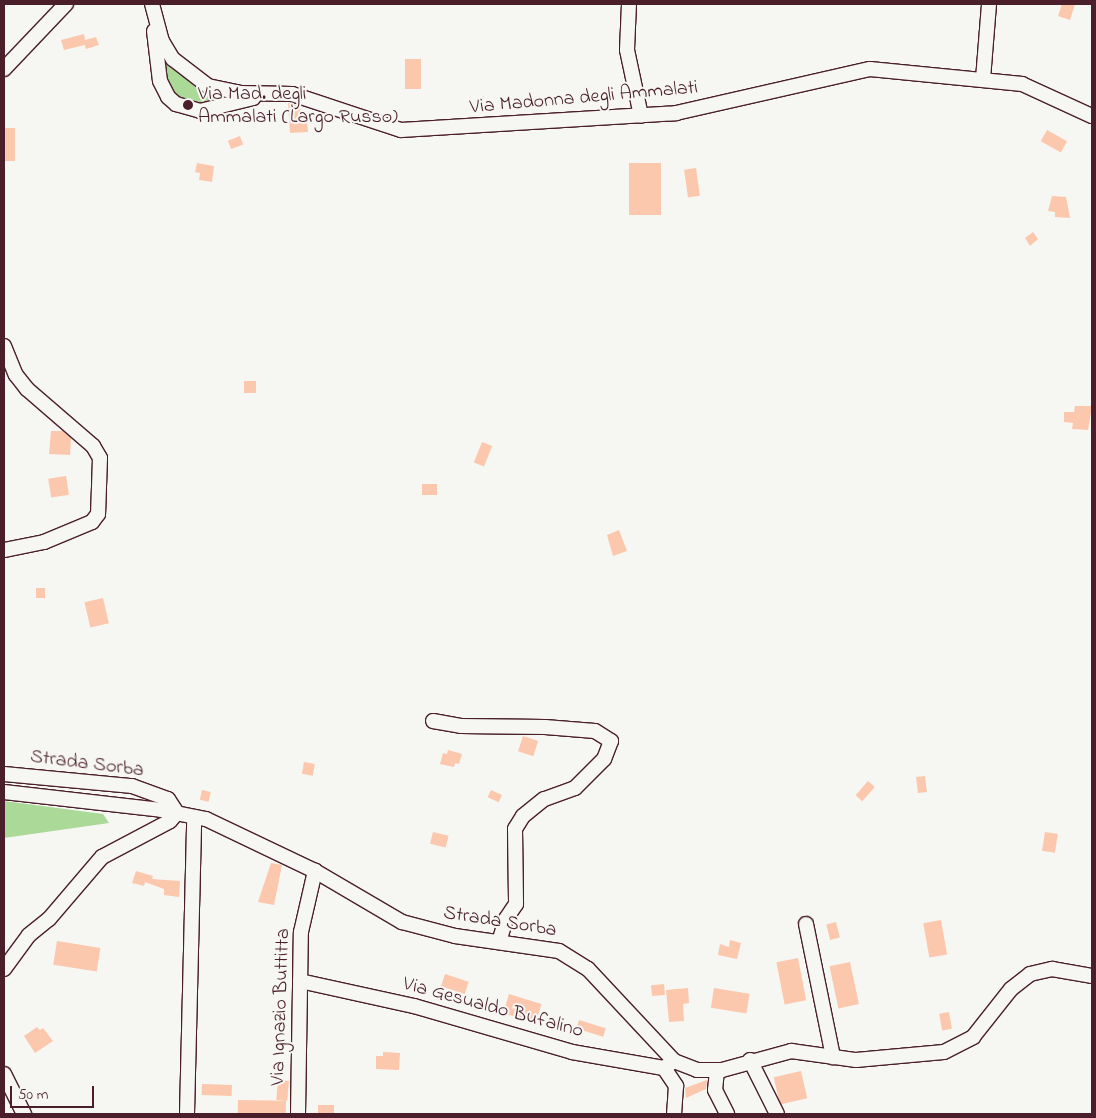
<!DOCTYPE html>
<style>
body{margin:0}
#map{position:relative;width:1096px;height:1118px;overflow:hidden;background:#f6f6f2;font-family:"Indie Flower",sans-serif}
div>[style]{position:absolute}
.green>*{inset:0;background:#abd997}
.building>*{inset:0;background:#fcc8ad;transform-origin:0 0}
.roads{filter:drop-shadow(1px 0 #4a1f2b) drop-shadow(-1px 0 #4a1f2b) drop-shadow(0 1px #4a1f2b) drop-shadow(0 -1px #4a1f2b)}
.minor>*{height:14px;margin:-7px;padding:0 7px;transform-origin:7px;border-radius:7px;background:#f6f6f2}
.dots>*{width:14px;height:14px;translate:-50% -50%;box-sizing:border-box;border:2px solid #f6f6f2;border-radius:50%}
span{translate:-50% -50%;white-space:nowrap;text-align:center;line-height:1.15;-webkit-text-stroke:4px #f6f6f2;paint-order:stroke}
.poi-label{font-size:20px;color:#4a1f2b}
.left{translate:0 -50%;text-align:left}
.street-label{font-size:20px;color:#4a1f2b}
.frame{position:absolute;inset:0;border:5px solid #4a1f2b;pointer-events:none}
.scale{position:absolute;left:10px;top:1086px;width:84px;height:22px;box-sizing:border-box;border:2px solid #4a1f2b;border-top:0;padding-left:6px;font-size:15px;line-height:18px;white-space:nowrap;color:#4a1f2b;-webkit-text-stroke:4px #f6f6f2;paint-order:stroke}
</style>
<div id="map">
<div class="green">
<i style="clip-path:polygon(164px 57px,195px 87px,218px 96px,217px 101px,191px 103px,175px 96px,165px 79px,162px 58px)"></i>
<i style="clip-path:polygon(4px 801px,103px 814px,109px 823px,4px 838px)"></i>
</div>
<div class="building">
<i style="clip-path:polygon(1062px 4px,1075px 4px,1070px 20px,1058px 16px)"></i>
<i style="clip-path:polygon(84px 34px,85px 40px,96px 37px,99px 45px,86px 49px,85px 45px,64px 50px,61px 40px)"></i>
<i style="left:405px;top:59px;width:16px;height:30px"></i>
<i style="clip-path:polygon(288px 103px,300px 106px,301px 121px,307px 121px,308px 132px,290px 133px)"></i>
<i style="left:4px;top:128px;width:11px;height:33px"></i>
<i style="left:1047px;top:130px;width:23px;height:13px;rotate:29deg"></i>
<i style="left:240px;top:136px;width:9px;height:13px;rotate:69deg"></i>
<i style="clip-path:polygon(197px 163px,214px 166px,212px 182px,199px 180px,200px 173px,195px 172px)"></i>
<i style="left:629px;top:163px;width:32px;height:52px"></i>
<i style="left:696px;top:168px;width:28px;height:12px;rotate:82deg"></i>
<i style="clip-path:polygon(1052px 196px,1066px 197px,1070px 218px,1055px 217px,1055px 212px,1048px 211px)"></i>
<i style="clip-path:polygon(1033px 232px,1038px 239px,1030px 246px,1025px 238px)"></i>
<i style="left:244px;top:381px;width:12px;height:12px"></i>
<i style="clip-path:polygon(1075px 406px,1092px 406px,1088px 430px,1072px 429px,1073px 423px,1064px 422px,1064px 412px,1074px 412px)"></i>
<i style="clip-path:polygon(51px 431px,63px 431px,71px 438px,70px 455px,49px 454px)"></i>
<i style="left:482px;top:442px;width:11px;height:22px;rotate:22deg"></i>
<i style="left:66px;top:476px;width:19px;height:18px;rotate:81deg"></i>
<i style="left:422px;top:484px;width:15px;height:11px"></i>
<i style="clip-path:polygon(619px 530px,627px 551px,613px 556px,607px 535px)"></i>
<i style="left:36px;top:588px;width:9px;height:10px"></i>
<i style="left:103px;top:598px;width:26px;height:19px;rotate:77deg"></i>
<i style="left:523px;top:736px;width:16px;height:16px;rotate:18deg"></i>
<i style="clip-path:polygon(448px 750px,462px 754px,459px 764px,455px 763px,454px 767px,440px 764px,443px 753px,447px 754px)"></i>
<i style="left:304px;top:762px;width:11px;height:12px;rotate:10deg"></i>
<i style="left:925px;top:776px;width:16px;height:9px;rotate:83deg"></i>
<i style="left:868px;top:781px;width:9px;height:19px;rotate:41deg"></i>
<i style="left:202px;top:790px;width:9px;height:10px;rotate:13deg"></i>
<i style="left:491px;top:790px;width:12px;height:8px;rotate:24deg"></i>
<i style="left:433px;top:832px;width:16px;height:12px;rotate:14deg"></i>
<i style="left:1045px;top:832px;width:13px;height:19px;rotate:9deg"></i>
<i style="clip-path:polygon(271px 863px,282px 865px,274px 905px,258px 902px)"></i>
<i style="clip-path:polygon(136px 871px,153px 876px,152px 879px,180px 881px,179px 897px,164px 895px,164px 889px,145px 882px,144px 886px,132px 883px)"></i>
<i style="left:941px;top:920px;width:35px;height:18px;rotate:80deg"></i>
<i style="left:836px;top:922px;width:16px;height:10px;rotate:76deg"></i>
<i style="clip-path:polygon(730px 940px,741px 943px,737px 959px,718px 955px,720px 944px,729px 947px)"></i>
<i style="left:57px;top:941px;width:44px;height:24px;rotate:9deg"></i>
<i style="left:798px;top:958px;width:43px;height:22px;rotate:79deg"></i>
<i style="left:850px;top:962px;width:43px;height:21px;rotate:78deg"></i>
<i style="left:445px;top:974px;width:25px;height:13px;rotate:18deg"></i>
<i style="left:664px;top:984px;width:11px;height:13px;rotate:85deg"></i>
<i style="clip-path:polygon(688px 988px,689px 1003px,683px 1004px,684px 1021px,669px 1022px,666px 990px)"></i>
<i style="left:714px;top:988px;width:36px;height:20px;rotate:9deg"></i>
<i style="left:509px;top:994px;width:34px;height:20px;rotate:17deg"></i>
<i style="left:949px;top:1012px;width:17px;height:10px;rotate:80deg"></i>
<i style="left:579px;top:1020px;width:28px;height:9px;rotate:17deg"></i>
<i style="clip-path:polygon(37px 1027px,40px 1030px,43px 1028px,53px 1041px,35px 1053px,24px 1036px)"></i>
<i style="clip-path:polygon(383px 1052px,400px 1053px,399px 1070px,376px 1069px,376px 1056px,383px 1056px)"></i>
<i style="left:801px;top:1071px;width:28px;height:28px;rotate:77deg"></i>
<i style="left:278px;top:1080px;width:11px;height:20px;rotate:5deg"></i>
<i style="clip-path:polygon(707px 1080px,706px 1089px,686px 1098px,685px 1088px)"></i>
<i style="left:202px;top:1084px;width:30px;height:11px;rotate:2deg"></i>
<i style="left:238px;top:1100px;width:48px;height:14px;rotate:1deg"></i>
<i style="left:318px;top:1105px;width:16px;height:9px"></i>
</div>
<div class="roads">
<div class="minor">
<i style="left:152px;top:4px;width:38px;rotate:75deg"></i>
<i style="left:162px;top:41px;width:21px;rotate:59deg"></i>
<i style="left:173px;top:59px;width:44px;rotate:37.6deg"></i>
<i style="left:208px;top:86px;width:33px;rotate:12deg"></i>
<i style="left:240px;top:93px;width:52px;rotate:1.1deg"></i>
<i style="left:292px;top:94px;width:115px;rotate:18.3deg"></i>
<i style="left:401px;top:130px;width:276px;rotate:-3.5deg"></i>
<i style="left:676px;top:113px;width:199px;rotate:-12.8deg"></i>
<i style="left:870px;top:69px;width:153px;rotate:5.6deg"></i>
<i style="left:1022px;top:84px;width:77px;rotate:24.6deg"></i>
<i style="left:629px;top:4px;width:46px;rotate:92.5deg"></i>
<i style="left:627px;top:50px;width:67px;rotate:78deg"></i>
<i style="left:154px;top:31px;width:50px;rotate:83.2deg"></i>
<i style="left:160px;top:81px;width:18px;rotate:63deg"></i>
<i style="left:168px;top:97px;width:11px;rotate:41deg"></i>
<i style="left:176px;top:104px;width:25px;rotate:16deg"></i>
<i style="left:200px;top:111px;width:55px;rotate:-13.8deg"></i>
<i style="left:4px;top:69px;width:90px;rotate:-46.4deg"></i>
<i style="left:983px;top:79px;width:75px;rotate:-85.4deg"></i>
<i style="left:4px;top:346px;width:31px;rotate:68deg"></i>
<i style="left:16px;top:375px;width:18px;rotate:52deg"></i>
<i style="left:27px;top:389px;width:87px;rotate:40.8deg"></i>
<i style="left:93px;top:446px;width:14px;rotate:60deg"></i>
<i style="left:100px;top:458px;width:56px;rotate:92deg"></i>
<i style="left:98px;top:514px;width:10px;rotate:127deg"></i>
<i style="left:92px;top:522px;width:52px;rotate:157.4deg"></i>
<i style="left:44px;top:542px;width:41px;rotate:168.7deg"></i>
<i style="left:433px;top:721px;width:28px;rotate:10deg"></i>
<i style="left:461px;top:726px;width:84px;rotate:0.7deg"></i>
<i style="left:545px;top:727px;width:50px;rotate:4.6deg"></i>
<i style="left:595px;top:731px;width:19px;rotate:32deg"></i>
<i style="left:611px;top:741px;width:19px;rotate:111deg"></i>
<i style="left:604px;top:759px;width:41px;rotate:135deg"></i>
<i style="left:575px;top:788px;width:33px;rotate:160deg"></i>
<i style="left:544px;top:799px;width:27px;rotate:141deg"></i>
<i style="left:523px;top:816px;width:15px;rotate:122deg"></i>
<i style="left:515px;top:829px;width:75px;rotate:89.2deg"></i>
<i style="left:516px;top:904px;width:18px;rotate:124deg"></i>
<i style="left:506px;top:919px;width:24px;rotate:107deg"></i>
<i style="left:4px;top:774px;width:129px;rotate:5.4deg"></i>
<i style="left:132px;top:786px;width:38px;rotate:20deg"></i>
<i style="left:168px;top:799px;width:17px;rotate:57deg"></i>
<i style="left:4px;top:792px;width:158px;rotate:6.5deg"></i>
<i style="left:161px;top:810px;width:46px;rotate:11.3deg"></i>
<i style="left:206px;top:819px;width:121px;rotate:25.5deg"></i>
<i style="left:315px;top:871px;width:101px;rotate:30.4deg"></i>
<i style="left:402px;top:922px;width:55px;rotate:14.8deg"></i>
<i style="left:455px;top:936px;width:105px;rotate:8.2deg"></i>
<i style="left:559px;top:951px;width:34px;rotate:32deg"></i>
<i style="left:588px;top:969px;width:126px;rotate:46.9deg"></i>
<i style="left:674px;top:1061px;width:25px;rotate:21deg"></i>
<i style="left:697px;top:1070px;width:25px"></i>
<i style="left:722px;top:1070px;width:72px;rotate:-15.4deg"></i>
<i style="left:791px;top:1051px;width:66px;rotate:7.9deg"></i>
<i style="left:856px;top:1060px;width:88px;rotate:-5.2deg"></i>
<i style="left:944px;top:1052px;width:33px;rotate:-27deg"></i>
<i style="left:973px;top:1037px;width:61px;rotate:-51.6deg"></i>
<i style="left:1011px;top:989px;width:24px;rotate:-38deg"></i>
<i style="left:1030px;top:974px;width:23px;rotate:-13deg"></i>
<i style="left:1052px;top:969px;width:41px;rotate:9.9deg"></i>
<i style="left:806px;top:924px;width:136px;rotate:78.5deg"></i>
<i style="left:4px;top:969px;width:42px;rotate:-53.7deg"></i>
<i style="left:29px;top:935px;width:26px;rotate:-39deg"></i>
<i style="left:49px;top:919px;width:82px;rotate:-49.5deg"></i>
<i style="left:102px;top:857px;width:77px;rotate:-27.9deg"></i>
<i style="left:170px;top:821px;width:11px;rotate:-49deg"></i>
<i style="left:300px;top:981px;width:117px;rotate:12.4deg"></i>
<i style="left:414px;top:1006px;width:165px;rotate:16.2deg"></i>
<i style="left:572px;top:1052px;width:93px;rotate:9.9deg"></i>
<i style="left:664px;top:1068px;width:12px;rotate:-35deg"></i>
<i style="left:750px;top:1060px;width:60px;rotate:63.4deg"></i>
<i style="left:664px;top:1068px;width:22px;rotate:56deg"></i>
<i style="left:676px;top:1086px;width:28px;rotate:94deg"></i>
<i style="left:717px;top:1071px;width:19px;rotate:96deg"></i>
<i style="left:715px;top:1090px;width:27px;rotate:63deg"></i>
<i style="left:4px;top:1074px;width:45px;rotate:63.4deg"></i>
<i style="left:187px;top:1114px;width:297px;rotate:-88.6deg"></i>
<i style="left:298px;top:1114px;width:182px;rotate:-89.1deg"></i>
<i style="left:301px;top:932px;width:63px;rotate:-77.1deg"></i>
</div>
</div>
<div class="dots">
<i style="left:188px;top:105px;background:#4a1f2b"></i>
</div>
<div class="poi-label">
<span class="left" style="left:198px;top:106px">Via Mad. degli<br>Ammalati (Largo Russo)</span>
</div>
<div class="street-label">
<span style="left:584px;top:98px;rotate:-5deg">Via Madonna degli Ammalati</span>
<span style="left:87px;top:764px;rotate:7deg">Strada Sorba</span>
<span style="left:500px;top:922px;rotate:9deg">Strada Sorba</span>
<span style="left:281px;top:1007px;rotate:-88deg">Via Ignazio Buttitta</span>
<span style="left:493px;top:1008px;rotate:15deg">Via Gesualdo Bufalino</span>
</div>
<div class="frame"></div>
<div class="scale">50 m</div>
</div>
